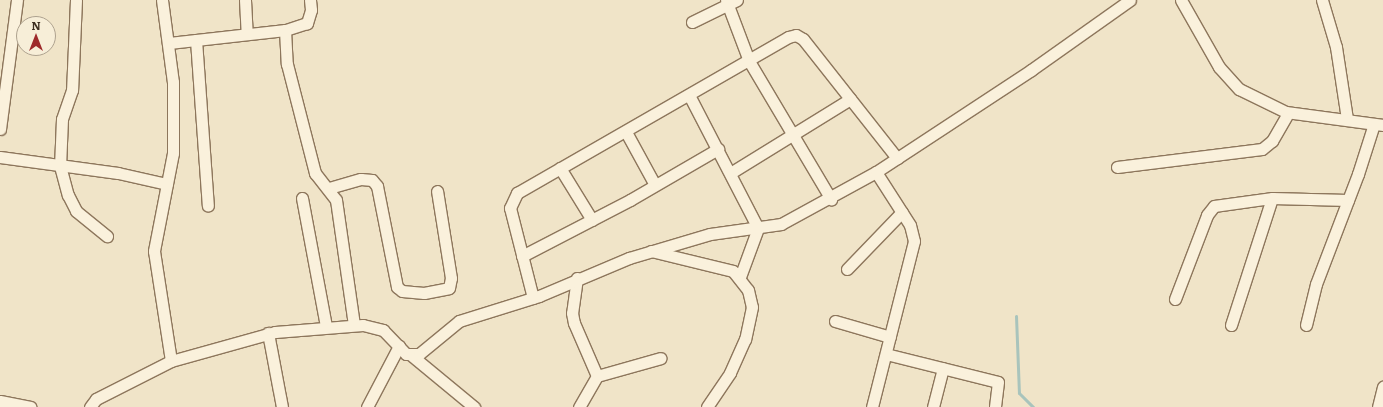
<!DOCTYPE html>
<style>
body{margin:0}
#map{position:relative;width:1383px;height:407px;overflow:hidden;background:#f0e4c8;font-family:Literata,serif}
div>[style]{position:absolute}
.stream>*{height:3px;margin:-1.5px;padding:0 1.5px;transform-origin:1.5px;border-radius:1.5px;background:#a9c4bc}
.roads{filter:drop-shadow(1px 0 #8d765c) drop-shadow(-1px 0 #8d765c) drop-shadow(0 1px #8d765c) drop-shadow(0 -1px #8d765c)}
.minor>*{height:11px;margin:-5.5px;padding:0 5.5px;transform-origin:5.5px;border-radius:5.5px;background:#faf1dc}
span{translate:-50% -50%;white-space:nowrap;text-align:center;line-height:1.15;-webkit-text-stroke:3px #f7eed8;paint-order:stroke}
.north{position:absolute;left:16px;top:16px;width:40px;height:40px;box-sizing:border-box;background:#f7eed8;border:1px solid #ada18e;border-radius:50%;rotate:0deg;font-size:11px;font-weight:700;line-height:16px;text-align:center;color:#3d2e20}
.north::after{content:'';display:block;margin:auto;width:14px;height:18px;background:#9e2a2b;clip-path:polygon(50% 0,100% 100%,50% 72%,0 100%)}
</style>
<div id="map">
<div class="stream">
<i style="left:1016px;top:316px;width:77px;rotate:87.8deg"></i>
<i style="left:1019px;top:393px;width:20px;rotate:45deg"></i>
</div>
<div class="roads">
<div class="minor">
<i style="left:76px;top:0;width:90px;rotate:92.5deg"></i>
<i style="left:72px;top:90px;width:31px;rotate:109deg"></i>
<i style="left:62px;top:119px;width:47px;rotate:92.4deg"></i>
<i style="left:60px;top:166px;width:30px;rotate:75deg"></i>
<i style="left:68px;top:195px;width:18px;rotate:63deg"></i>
<i style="left:76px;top:211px;width:40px;rotate:39deg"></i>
<i style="left:162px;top:0;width:83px;rotate:82.4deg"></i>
<i style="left:173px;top:82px;width:71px;rotate:90deg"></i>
<i style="left:173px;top:153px;width:100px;rotate:101deg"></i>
<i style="left:154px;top:251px;width:111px;rotate:81.2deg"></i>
<i style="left:245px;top:0;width:34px;rotate:87deg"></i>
<i style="left:310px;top:0;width:10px;rotate:84deg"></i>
<i style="left:311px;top:10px;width:14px;rotate:107deg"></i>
<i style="left:307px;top:23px;width:23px;rotate:162deg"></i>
<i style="left:285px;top:30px;width:34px;rotate:87deg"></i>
<i style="left:287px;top:64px;width:113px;rotate:75.6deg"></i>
<i style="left:315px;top:173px;width:34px;rotate:52deg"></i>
<i style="left:336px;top:200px;width:126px;rotate:81.8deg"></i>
<i style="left:726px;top:0;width:65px;rotate:69.3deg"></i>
<i style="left:749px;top:61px;width:161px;rotate:59.3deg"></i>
<i style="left:1181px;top:0;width:77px;rotate:60.4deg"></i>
<i style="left:1219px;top:67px;width:30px;rotate:48deg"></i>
<i style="left:1239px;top:89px;width:52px;rotate:26.1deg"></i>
<i style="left:1286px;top:112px;width:98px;rotate:7.6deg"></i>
<i style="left:1322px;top:0;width:49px;rotate:73.4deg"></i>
<i style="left:1336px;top:47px;width:73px;rotate:81.3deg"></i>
<i style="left:692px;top:22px;width:50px;rotate:-26.1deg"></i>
<i style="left:196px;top:40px;width:166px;rotate:85.9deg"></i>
<i style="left:169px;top:43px;width:117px;rotate:-6.4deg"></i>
<i style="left:689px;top:95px;width:150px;rotate:62.6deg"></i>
<i style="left:758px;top:228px;width:52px;rotate:110.2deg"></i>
<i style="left:0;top:129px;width:130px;rotate:-82.5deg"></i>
<i style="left:626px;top:132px;width:60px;rotate:61.3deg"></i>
<i style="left:0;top:157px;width:119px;rotate:7.7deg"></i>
<i style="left:118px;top:173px;width:50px;rotate:12.7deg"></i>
<i style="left:1117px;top:167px;width:146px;rotate:-7.1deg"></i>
<i style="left:1262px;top:149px;width:13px;rotate:-39deg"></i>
<i style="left:1272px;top:141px;width:32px;rotate:-60deg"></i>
<i style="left:560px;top:168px;width:61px;rotate:58.4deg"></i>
<i style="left:732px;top:172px;width:139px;rotate:-31.7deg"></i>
<i style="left:329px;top:188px;width:33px;rotate:-16deg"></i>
<i style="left:361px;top:179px;width:11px;rotate:5deg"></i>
<i style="left:372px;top:180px;width:8px;rotate:50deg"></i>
<i style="left:377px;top:186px;width:103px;rotate:78.8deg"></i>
<i style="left:397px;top:287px;width:6px;rotate:39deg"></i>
<i style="left:402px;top:291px;width:22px;rotate:5deg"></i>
<i style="left:424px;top:293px;width:25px;rotate:-11deg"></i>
<i style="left:449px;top:288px;width:10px;rotate:-79deg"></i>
<i style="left:451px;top:278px;width:88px;rotate:-99.1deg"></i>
<i style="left:302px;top:198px;width:130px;rotate:79.4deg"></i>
<i style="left:651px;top:251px;width:84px;rotate:13.7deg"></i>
<i style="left:733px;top:271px;width:24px;rotate:52deg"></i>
<i style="left:748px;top:290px;width:17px;rotate:77deg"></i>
<i style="left:752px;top:307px;width:33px;rotate:102deg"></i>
<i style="left:745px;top:339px;width:37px;rotate:114deg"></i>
<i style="left:730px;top:373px;width:41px;rotate:124.1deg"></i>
<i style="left:522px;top:256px;width:122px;rotate:-27.4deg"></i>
<i style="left:630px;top:200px;width:102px;rotate:-30.1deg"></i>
<i style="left:847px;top:269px;width:79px;rotate:-46deg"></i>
<i style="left:577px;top:278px;width:35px;rotate:98deg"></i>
<i style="left:572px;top:313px;width:10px;rotate:79deg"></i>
<i style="left:574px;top:323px;width:58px;rotate:66.5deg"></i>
<i style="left:597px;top:376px;width:36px;rotate:120deg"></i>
<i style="left:533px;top:298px;width:93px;rotate:-104.3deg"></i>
<i style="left:510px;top:208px;width:17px;rotate:-65deg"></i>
<i style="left:517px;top:193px;width:313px;rotate:-29.9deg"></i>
<i style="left:788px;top:37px;width:8px;rotate:-14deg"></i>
<i style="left:796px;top:35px;width:8px;rotate:30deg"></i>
<i style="left:803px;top:39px;width:152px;rotate:51.7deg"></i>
<i style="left:1175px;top:299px;width:90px;rotate:-69.1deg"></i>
<i style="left:1207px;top:215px;width:11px;rotate:-52deg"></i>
<i style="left:1214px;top:206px;width:59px;rotate:-7.9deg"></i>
<i style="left:1272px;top:198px;width:76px;rotate:1.5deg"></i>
<i style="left:835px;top:321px;width:57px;rotate:16.2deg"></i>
<i style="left:1231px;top:325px;width:133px;rotate:-72.1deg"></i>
<i style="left:1306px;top:325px;width:42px;rotate:-76.3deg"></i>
<i style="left:1316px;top:284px;width:118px;rotate:-69.1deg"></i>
<i style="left:1358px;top:174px;width:52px;rotate:-72.3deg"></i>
<i style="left:268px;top:333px;width:75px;rotate:79.3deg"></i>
<i style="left:886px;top:354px;width:115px;rotate:14deg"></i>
<i style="left:998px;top:382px;width:25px;rotate:97deg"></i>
<i style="left:411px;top:355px;width:82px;rotate:39.5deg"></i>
<i style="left:597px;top:376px;width:66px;rotate:-15.7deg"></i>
<i style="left:0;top:401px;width:31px;rotate:11deg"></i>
<i style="left:90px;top:407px;width:10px;rotate:-53deg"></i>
<i style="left:96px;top:399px;width:84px;rotate:-26.9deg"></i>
<i style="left:171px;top:361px;width:108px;rotate:-15.6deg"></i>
<i style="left:275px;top:332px;width:88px;rotate:-4.5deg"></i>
<i style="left:363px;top:325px;width:21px;rotate:14deg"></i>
<i style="left:383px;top:330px;width:33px;rotate:46deg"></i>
<i style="left:406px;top:354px;width:13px"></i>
<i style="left:419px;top:354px;width:52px;rotate:-39.5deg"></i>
<i style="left:459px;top:321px;width:84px;rotate:-17.4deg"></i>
<i style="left:539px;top:296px;width:98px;rotate:-22.9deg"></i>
<i style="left:629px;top:258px;width:84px;rotate:-16.5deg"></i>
<i style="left:710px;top:234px;width:72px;rotate:-8deg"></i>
<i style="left:781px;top:224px;width:108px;rotate:-28.7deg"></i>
<i style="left:876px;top:172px;width:186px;rotate:-33.3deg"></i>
<i style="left:1031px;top:70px;width:121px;rotate:-35.3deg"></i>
<i style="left:367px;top:407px;width:69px;rotate:-62.3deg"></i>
<i style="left:872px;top:407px;width:171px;rotate:-75.8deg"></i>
<i style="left:914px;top:241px;width:16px;rotate:-104deg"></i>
<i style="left:910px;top:225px;width:63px;rotate:-122.7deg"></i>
<i style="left:933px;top:407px;width:40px;rotate:-75.6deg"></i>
<i style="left:1378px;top:407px;width:21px;rotate:-76deg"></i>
</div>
</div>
<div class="north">N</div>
</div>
